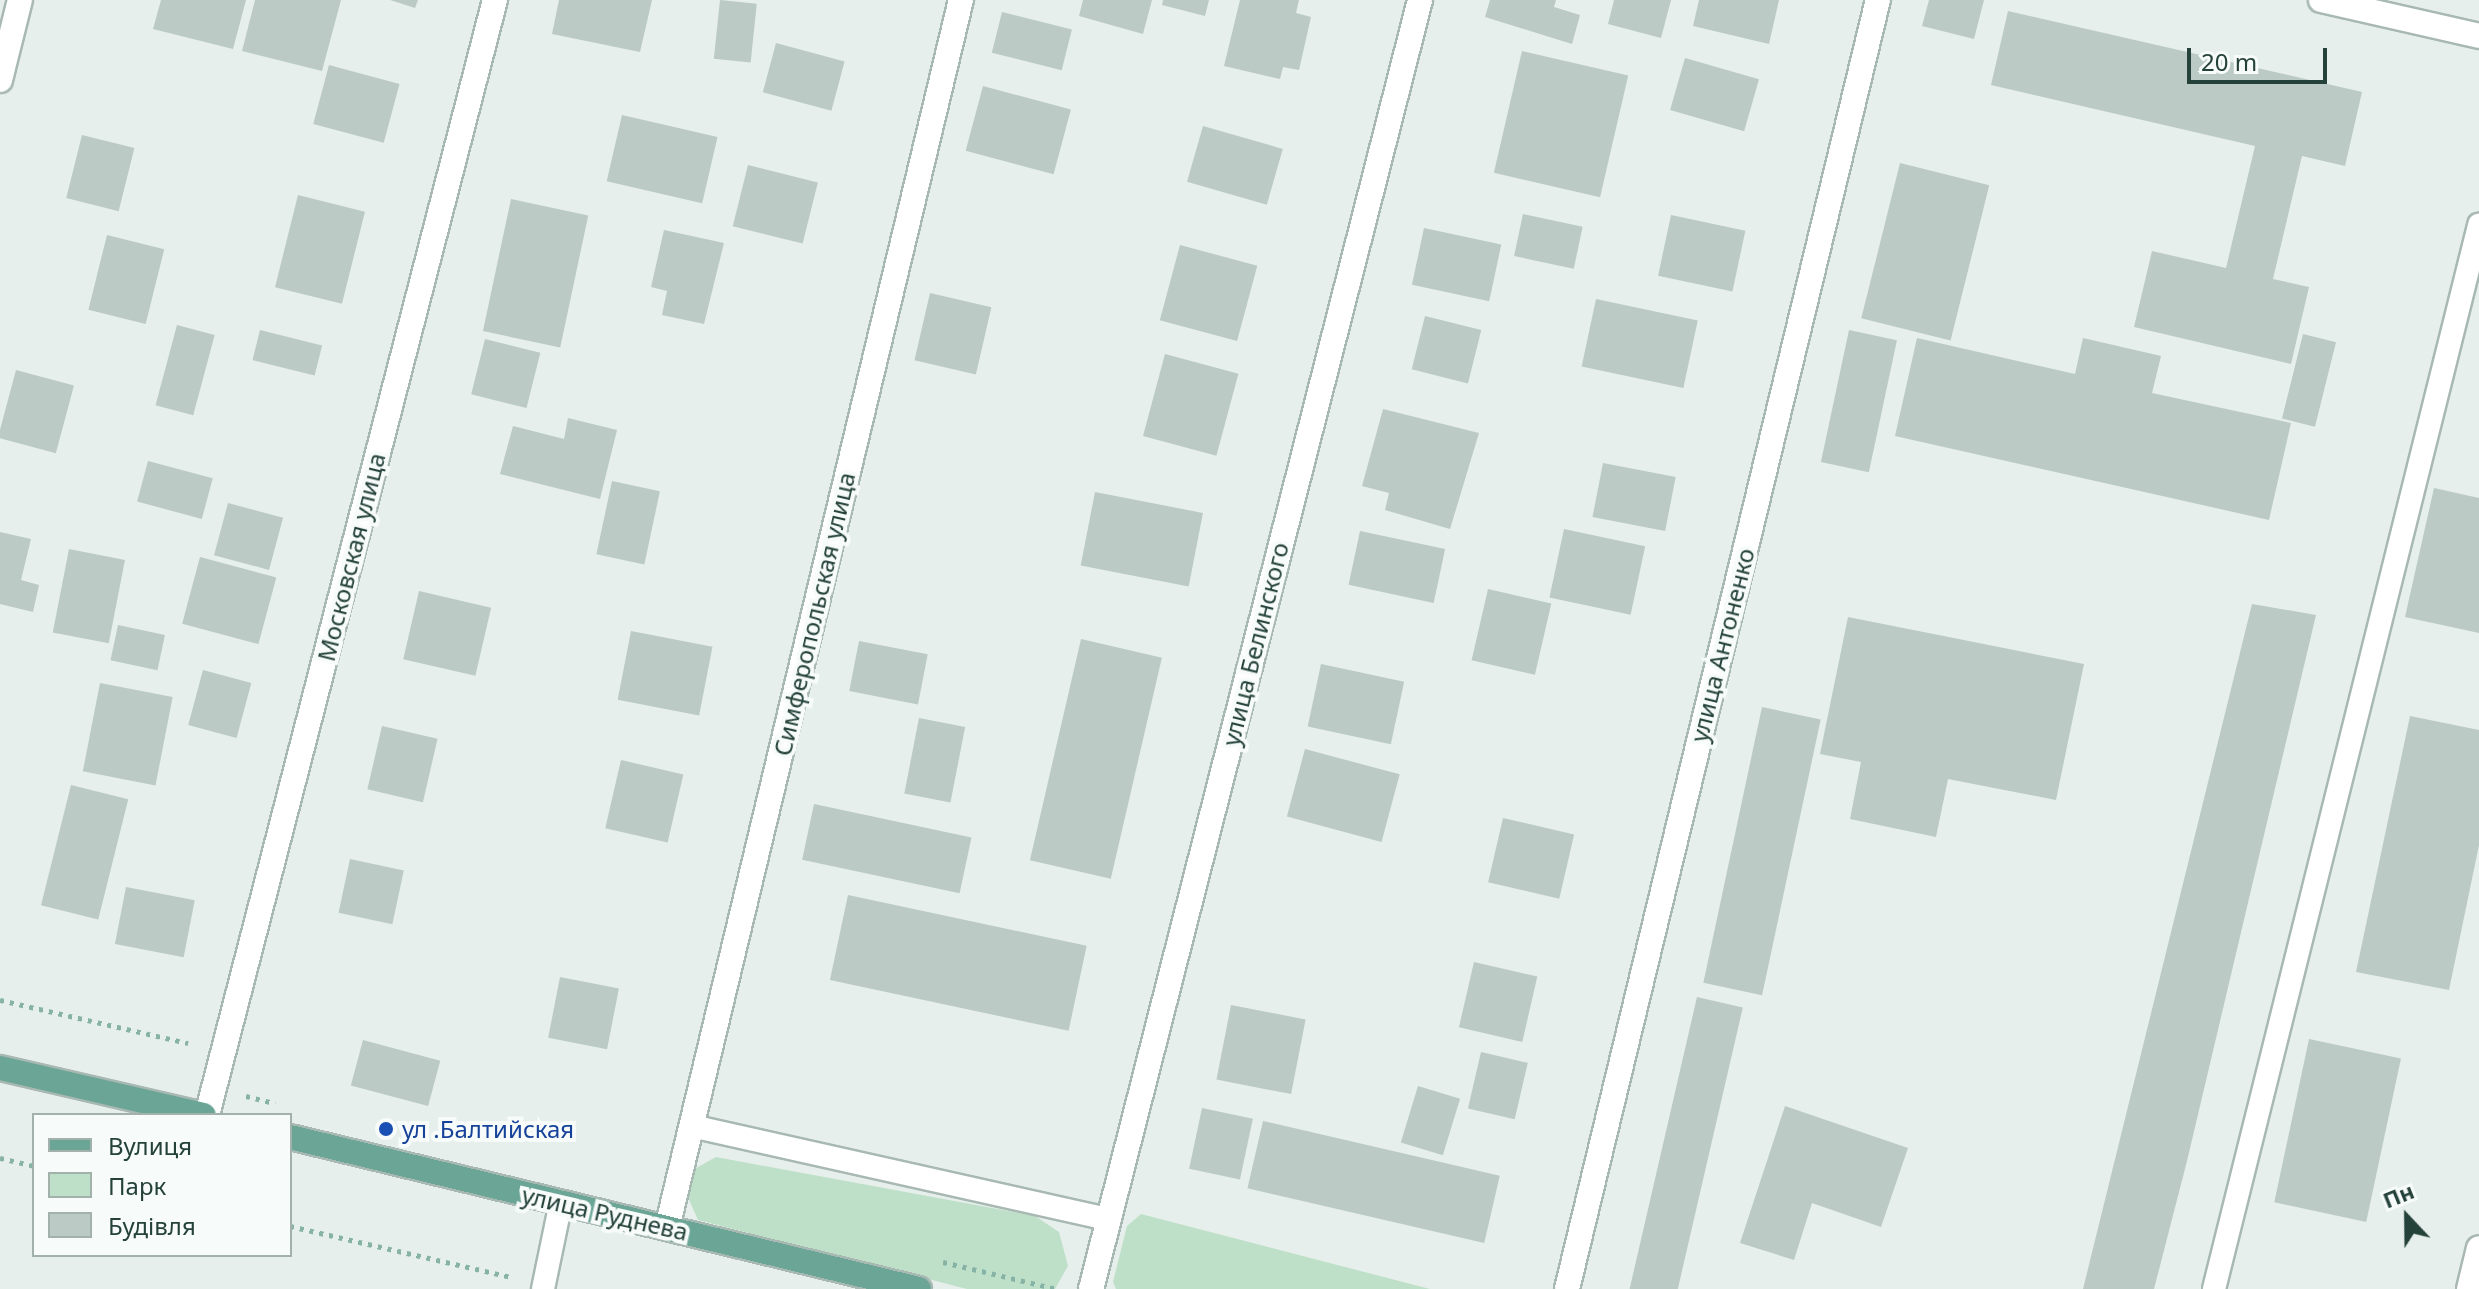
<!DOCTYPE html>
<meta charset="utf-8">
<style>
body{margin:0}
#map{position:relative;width:2479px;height:1289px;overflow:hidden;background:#e6efeb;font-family:"Noto Sans",sans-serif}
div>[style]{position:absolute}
.green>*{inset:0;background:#bfe0c8}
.building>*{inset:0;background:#bbcac4;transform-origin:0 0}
.path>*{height:5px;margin-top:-2.5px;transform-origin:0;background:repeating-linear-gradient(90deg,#86b3a5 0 4px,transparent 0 10px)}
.roads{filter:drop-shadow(2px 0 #a8b8b2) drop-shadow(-2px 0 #a8b8b2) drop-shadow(0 2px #a8b8b2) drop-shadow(0 -2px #a8b8b2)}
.service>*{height:22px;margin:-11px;padding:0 11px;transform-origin:11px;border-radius:11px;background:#fff}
.minor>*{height:24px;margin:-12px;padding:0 12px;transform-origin:12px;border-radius:12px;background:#fff}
.secondary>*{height:24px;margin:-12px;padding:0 12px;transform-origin:12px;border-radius:12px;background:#fff}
.primary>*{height:24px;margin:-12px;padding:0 12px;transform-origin:12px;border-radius:12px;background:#6aa596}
.dots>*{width:22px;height:22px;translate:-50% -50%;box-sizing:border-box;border:4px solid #f7fbf9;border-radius:50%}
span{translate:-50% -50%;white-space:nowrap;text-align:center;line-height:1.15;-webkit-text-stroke:8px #f7fbf9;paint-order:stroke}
.street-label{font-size:24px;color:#24423a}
.transit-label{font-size:24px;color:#164399}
.left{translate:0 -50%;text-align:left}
.legend{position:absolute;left:32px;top:1113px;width:260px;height:144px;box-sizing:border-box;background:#f7fbf9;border:2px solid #a3b1ad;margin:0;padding:10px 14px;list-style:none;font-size:24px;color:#24423a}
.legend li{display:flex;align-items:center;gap:16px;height:40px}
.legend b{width:40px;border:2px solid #a3b1ad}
.north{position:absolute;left:2367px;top:1177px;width:80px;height:80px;-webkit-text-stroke:6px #f7fbf9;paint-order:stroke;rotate:338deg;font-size:22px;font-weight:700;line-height:32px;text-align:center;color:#24423a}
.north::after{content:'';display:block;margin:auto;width:28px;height:36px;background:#24423a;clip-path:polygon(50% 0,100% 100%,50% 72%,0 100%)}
.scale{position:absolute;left:2187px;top:48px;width:140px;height:36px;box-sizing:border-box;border:4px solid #24423a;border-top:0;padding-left:10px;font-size:24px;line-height:28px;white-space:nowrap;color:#24423a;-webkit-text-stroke:6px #f7fbf9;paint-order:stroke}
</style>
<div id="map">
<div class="green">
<i style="clip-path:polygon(716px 1157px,1035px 1216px,1059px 1232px,1068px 1266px,1055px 1289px,967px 1289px,698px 1220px,683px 1186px,689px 1172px)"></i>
<i style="clip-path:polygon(1141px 1214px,1430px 1289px,1116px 1289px,1113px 1282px,1127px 1226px)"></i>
</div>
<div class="building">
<i style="clip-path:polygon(161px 0,246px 0,233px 49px,153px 29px)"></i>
<i style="clip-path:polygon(255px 0,341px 0,322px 71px,242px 51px)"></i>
<i style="clip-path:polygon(390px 0,418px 0,415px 8px)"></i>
<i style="clip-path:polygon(559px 0,652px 0,640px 52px,552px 34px)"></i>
<i style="left:720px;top:0;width:37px;height:59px;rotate:6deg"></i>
<i style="clip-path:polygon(1083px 0,1152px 0,1143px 34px,1079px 16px)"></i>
<i style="clip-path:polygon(1163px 0,1209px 0,1205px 16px,1162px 5px)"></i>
<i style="clip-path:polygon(1240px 0,1299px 0,1296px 13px,1311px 17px,1299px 70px,1283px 67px,1280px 79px,1224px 66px)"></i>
<i style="clip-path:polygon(1490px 0,1556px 0,1554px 7px,1580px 15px,1572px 44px,1485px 17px)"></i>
<i style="clip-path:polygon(1614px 0,1671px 0,1661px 38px,1608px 24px)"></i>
<i style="clip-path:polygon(1699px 0,1779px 0,1769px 44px,1693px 26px)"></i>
<i style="clip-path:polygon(1929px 0,1984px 0,1974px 39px,1922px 26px)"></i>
<i style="clip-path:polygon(2008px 11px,2362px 92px,2345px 166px,2302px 156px,2273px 279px,2309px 287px,2291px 364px,2134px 327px,2152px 251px,2226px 268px,2255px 146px,1991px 85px)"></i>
<i style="left:1002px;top:12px;width:72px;height:42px;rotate:14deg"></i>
<i style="left:776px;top:43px;width:71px;height:51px;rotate:15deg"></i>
<i style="left:1522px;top:51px;width:109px;height:125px;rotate:13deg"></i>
<i style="left:1685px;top:58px;width:77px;height:54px;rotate:16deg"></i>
<i style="left:329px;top:65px;width:73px;height:61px;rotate:15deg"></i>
<i style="left:983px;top:86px;width:91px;height:67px;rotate:15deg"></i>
<i style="left:622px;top:115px;width:98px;height:68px;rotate:13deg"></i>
<i style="left:1203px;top:126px;width:83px;height:58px;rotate:16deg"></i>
<i style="left:82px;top:135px;width:54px;height:65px;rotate:14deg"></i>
<i style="left:1900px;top:163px;width:92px;height:160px;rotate:14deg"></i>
<i style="left:748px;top:165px;width:72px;height:63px;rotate:14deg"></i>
<i style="left:298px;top:195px;width:69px;height:95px;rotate:14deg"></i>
<i style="left:511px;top:199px;width:79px;height:135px;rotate:12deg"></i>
<i style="left:1523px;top:214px;width:61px;height:43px;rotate:12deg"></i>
<i style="left:1671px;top:215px;width:76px;height:62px;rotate:12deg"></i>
<i style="left:1424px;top:228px;width:79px;height:58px;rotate:12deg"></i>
<i style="clip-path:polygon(664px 230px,724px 243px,704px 324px,662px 315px,667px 291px,651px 287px)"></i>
<i style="left:107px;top:235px;width:59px;height:77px;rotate:14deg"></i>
<i style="left:1180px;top:245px;width:80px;height:78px;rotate:15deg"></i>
<i style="left:930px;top:293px;width:63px;height:69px;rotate:13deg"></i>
<i style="left:1596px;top:299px;width:104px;height:69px;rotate:12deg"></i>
<i style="left:1425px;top:316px;width:58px;height:55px;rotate:14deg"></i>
<i style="left:177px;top:325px;width:39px;height:83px;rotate:15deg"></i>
<i style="left:260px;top:330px;width:64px;height:31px;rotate:14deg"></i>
<i style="left:1849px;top:330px;width:49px;height:135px;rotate:12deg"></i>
<i style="left:2303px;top:334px;width:34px;height:87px;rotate:14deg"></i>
<i style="clip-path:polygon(1917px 338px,2075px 374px,2083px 338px,2161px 356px,2152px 393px,2291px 423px,2269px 520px,1895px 436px)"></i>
<i style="left:485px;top:339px;width:57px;height:57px;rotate:14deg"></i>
<i style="left:1165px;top:354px;width:76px;height:85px;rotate:15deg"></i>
<i style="left:16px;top:370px;width:60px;height:70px;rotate:15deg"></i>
<i style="clip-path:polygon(1383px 409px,1479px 433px,1450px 529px,1385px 510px,1389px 493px,1362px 486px)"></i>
<i style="clip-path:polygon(568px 418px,617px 430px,600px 499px,500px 474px,513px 426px,564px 439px)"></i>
<i style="left:148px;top:461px;width:67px;height:42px;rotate:15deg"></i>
<i style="left:1603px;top:463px;width:74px;height:55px;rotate:11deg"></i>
<i style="left:612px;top:481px;width:49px;height:75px;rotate:12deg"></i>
<i style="clip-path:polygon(2434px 488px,2479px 498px,2479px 633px,2405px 617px)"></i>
<i style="left:1095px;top:492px;width:110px;height:75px;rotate:11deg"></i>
<i style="left:228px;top:503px;width:57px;height:54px;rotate:15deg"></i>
<i style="left:1564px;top:529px;width:83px;height:70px;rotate:12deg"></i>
<i style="left:1360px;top:531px;width:87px;height:55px;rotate:12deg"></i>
<i style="clip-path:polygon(0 532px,31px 539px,21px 580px,39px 585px,33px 612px,0 604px)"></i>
<i style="left:69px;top:549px;width:57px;height:85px;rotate:11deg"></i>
<i style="left:200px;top:557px;width:79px;height:69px;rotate:15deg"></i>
<i style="left:1488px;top:589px;width:65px;height:73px;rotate:13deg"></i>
<i style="left:419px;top:591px;width:74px;height:70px;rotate:13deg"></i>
<i style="clip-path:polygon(2252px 604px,2316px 615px,2187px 1161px,2154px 1289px,2083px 1289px)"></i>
<i style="clip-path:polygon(1848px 617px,2084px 664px,2056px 800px,1948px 779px,1936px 837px,1850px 819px,1861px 762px,1820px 754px)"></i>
<i style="left:118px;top:625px;width:48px;height:36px;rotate:12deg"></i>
<i style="left:631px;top:631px;width:83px;height:70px;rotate:11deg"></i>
<i style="left:1081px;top:639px;width:83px;height:227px;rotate:13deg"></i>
<i style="left:859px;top:641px;width:70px;height:51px;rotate:11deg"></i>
<i style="left:1321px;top:664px;width:85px;height:64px;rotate:12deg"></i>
<i style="left:203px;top:670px;width:50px;height:57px;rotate:15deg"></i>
<i style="left:100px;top:683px;width:74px;height:90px;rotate:11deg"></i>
<i style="left:1762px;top:707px;width:60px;height:282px;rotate:12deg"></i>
<i style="clip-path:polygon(2410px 716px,2479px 730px,2479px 845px,2449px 990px,2356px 972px)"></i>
<i style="left:919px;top:718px;width:47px;height:77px;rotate:11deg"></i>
<i style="left:382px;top:726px;width:57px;height:65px;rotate:13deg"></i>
<i style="left:1305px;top:749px;width:98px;height:70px;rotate:15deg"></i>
<i style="left:621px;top:760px;width:64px;height:70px;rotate:13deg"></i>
<i style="left:71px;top:785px;width:59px;height:124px;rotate:14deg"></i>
<i style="left:814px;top:804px;width:161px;height:57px;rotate:12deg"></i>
<i style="left:1503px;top:818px;width:73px;height:66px;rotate:13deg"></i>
<i style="left:350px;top:859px;width:55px;height:55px;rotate:12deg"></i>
<i style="left:126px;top:887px;width:70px;height:58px;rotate:11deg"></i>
<i style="left:848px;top:895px;width:244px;height:87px;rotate:12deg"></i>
<i style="left:1474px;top:962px;width:65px;height:67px;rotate:13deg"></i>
<i style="left:560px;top:977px;width:60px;height:62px;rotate:11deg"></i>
<i style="left:1697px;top:997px;width:47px;height:300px;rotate:13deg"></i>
<i style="left:1231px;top:1005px;width:76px;height:76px;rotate:11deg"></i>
<i style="left:2309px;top:1039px;width:94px;height:167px;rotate:12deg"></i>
<i style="left:363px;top:1040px;width:80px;height:47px;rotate:15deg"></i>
<i style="left:1481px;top:1052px;width:48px;height:58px;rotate:13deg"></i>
<i style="left:1418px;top:1086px;width:44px;height:59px;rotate:17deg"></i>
<i style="clip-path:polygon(1785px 1106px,1908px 1148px,1881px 1227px,1812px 1203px,1794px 1260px,1740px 1243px)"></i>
<i style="left:1202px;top:1108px;width:52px;height:62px;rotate:12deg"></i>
<i style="left:1263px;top:1121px;width:243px;height:69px;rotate:13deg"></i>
</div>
<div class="path">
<i style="left:0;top:1000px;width:193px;rotate:12.9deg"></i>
<i style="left:246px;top:1096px;width:30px;rotate:14deg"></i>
<i style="left:0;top:1158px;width:35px;rotate:13deg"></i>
<i style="left:290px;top:1226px;width:227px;rotate:13deg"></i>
<i style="left:943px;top:1262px;width:117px;rotate:13.3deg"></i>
</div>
<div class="roads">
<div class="service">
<i style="left:691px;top:1126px;width:426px;rotate:12.6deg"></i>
<i style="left:543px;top:1289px;width:89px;rotate:-78.3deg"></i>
<i style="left:2214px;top:1289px;width:1097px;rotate:-76.01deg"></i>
</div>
<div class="minor">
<i style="left:2321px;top:0;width:162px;rotate:12.8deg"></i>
<i style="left:0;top:80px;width:82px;rotate:-76deg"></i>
<i style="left:207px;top:1115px;width:1152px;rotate:-75.52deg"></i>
<i style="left:667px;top:1228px;width:1263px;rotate:-76.54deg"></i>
<i style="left:1091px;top:1289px;width:1330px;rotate:-75.68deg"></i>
<i style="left:1567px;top:1289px;width:1326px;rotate:-76.44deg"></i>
</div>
<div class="secondary">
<i style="left:2469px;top:1289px;width:42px;rotate:-76.3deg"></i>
</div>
<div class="primary">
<i style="left:0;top:1068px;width:209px;rotate:13deg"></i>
<i style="left:290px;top:1137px;width:647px;rotate:13.59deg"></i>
</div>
</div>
<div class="dots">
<i style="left:386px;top:1129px;background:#1a4fb4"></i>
</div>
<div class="street-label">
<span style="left:351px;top:557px;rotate:-76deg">Московская улица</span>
<span style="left:814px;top:614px;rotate:-77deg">Симферопольская улица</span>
<span style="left:1255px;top:644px;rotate:-76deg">улица Белинского</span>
<span style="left:1722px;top:645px;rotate:-76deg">улица Антоненко</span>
<span style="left:605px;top:1213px;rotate:13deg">улица Руднева</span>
</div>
<div class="transit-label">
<span class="left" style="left:402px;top:1129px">ул .Балтийская</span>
</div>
<ul class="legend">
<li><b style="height:10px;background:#6aa596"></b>Вулиця</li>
<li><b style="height:22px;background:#bfe0c8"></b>Парк</li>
<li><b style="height:22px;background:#bbcac4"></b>Будівля</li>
</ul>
<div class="north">Пн</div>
<div class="scale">20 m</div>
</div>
